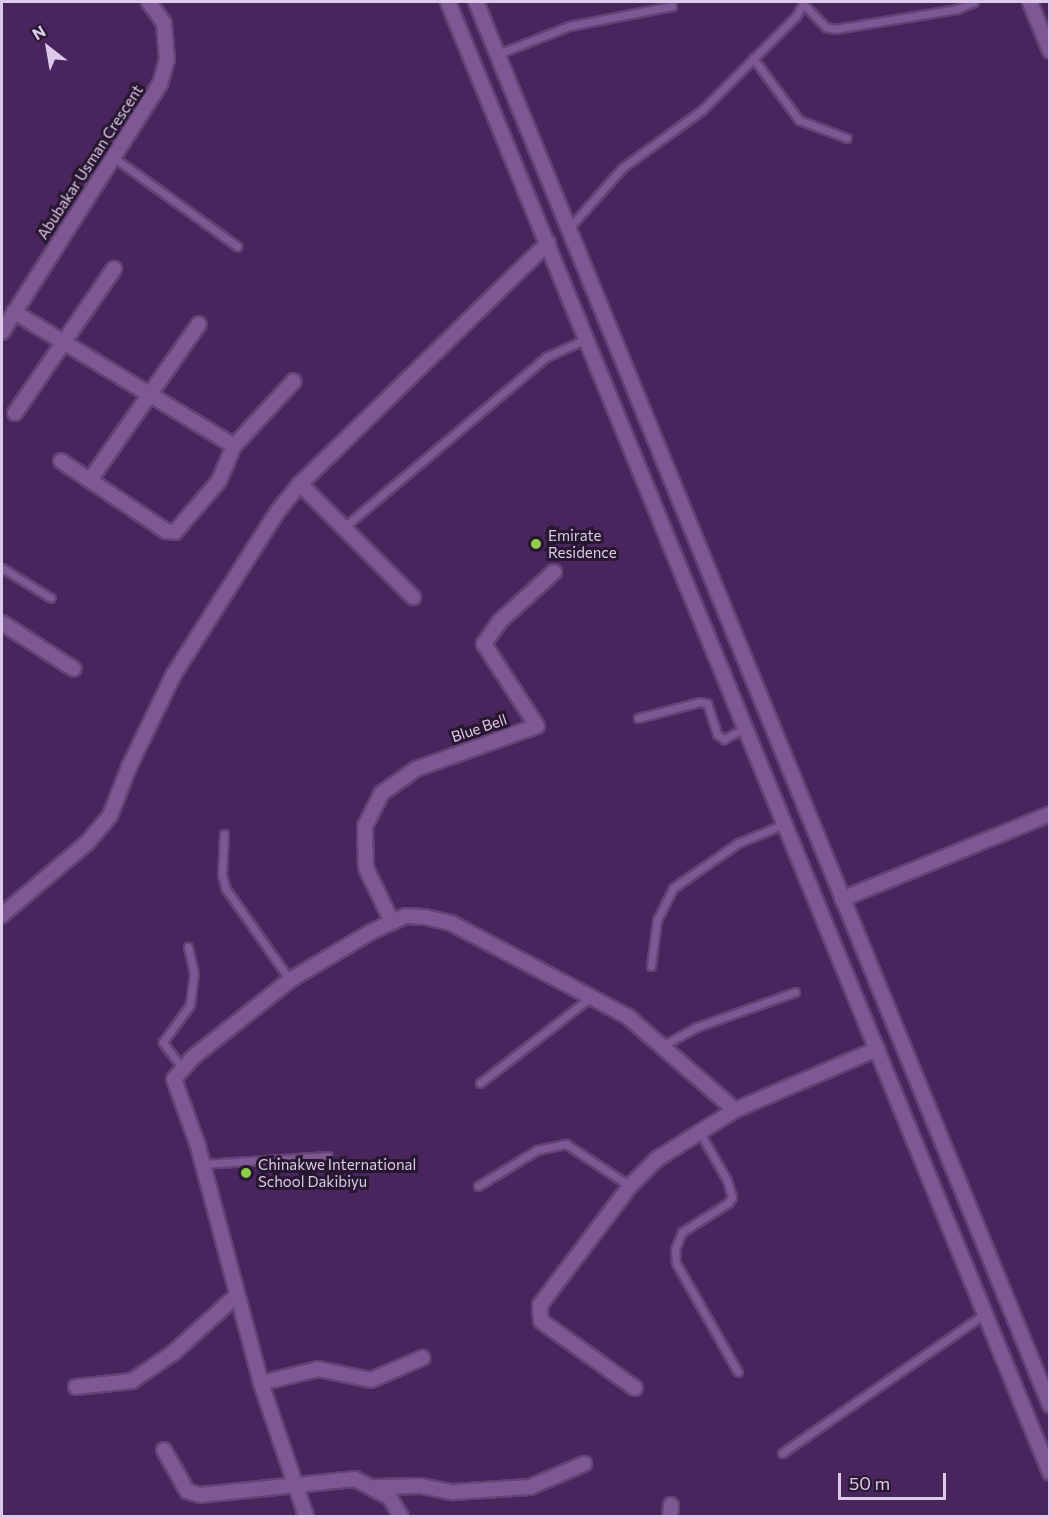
<!DOCTYPE html>
<style>
body{margin:0}
#map{position:relative;width:1051px;height:1518px;overflow:hidden;background:#48255c;font-family:Commissioner,sans-serif}
div>[style]{position:absolute}
.roads{filter:drop-shadow(2px 0 #624373) drop-shadow(-2px 0 #624373) drop-shadow(0 2px #624373) drop-shadow(0 -2px #624373)}
.service>*{height:7px;margin:-3.5px;padding:0 3.5px;transform-origin:3.5px;border-radius:3.5px;background:#7d5893}
.minor>*{height:14px;margin:-7px;padding:0 7px;transform-origin:7px;border-radius:7px;background:#7d5893}
.dots>*{width:16px;height:16px;translate:-50% -50%;box-sizing:border-box;border:3px solid #271730;border-radius:50%}
span{translate:-50% -50%;white-space:nowrap;text-align:center;line-height:1.15;-webkit-text-stroke:6px #271730;paint-order:stroke}
.street-label{font-size:15px;color:#ddcaea}
.poi-label{font-size:15px;color:#ddcaea}
.left{translate:0 -50%;text-align:left}
.frame{position:absolute;inset:0;border:3px solid #ddcaea;pointer-events:none}
.north{position:absolute;left:18px;top:18px;width:60px;height:60px;-webkit-text-stroke:4px #271730;paint-order:stroke;rotate:329deg;font-size:16px;font-weight:700;line-height:24px;text-align:center;color:#ddcaea}
.north::after{content:'';display:block;margin:auto;width:21px;height:27px;background:#ddcaea;clip-path:polygon(50% 0,100% 100%,50% 72%,0 100%)}
.scale{position:absolute;left:838px;top:1473px;width:108px;height:27px;box-sizing:border-box;border:3px solid #ddcaea;border-top:0;padding-left:8px;font-size:18px;line-height:21px;white-space:nowrap;color:#ddcaea;-webkit-text-stroke:4px #271730;paint-order:stroke}
</style>
<div id="map">
<div class="roads">
<div class="service">
<i style="left:804px;top:5px;width:31px;rotate:45deg"></i>
<i style="left:826px;top:27px;width:9px;rotate:13deg"></i>
<i style="left:835px;top:29px;width:124px;rotate:-9.3deg"></i>
<i style="left:957px;top:9px;width:18px;rotate:-22deg"></i>
<i style="left:498px;top:54px;width:76px;rotate:-21.5deg"></i>
<i style="left:569px;top:26px;width:105px;rotate:-11deg"></i>
<i style="left:753px;top:58px;width:77px;rotate:53.4deg"></i>
<i style="left:799px;top:120px;width:51px;rotate:20.6deg"></i>
<i style="left:113px;top:157px;width:153px;rotate:35.7deg"></i>
<i style="left:569px;top:228px;width:80px;rotate:-48.5deg"></i>
<i style="left:622px;top:168px;width:99px;rotate:-35.9deg"></i>
<i style="left:702px;top:110px;width:133px;rotate:-45deg"></i>
<i style="left:796px;top:16px;width:16px;rotate:-60deg"></i>
<i style="left:343px;top:528px;width:265px;rotate:-40.1deg"></i>
<i style="left:546px;top:357px;width:42px;rotate:-24.1deg"></i>
<i style="left:2px;top:568px;width:57px;rotate:31.5deg"></i>
<i style="left:638px;top:718px;width:64px;rotate:-14.5deg"></i>
<i style="left:700px;top:702px;width:7px;rotate:8deg"></i>
<i style="left:707px;top:703px;width:33px;rotate:72deg"></i>
<i style="left:717px;top:734px;width:9px;rotate:36deg"></i>
<i style="left:724px;top:739px;width:24px;rotate:-28deg"></i>
<i style="left:224px;top:834px;width:41px;rotate:92.8deg"></i>
<i style="left:222px;top:875px;width:15px;rotate:74deg"></i>
<i style="left:226px;top:889px;width:111px;rotate:54.9deg"></i>
<i style="left:651px;top:966px;width:46px;rotate:-82.6deg"></i>
<i style="left:657px;top:920px;width:36px;rotate:-63deg"></i>
<i style="left:673px;top:888px;width:79px;rotate:-34.7deg"></i>
<i style="left:738px;top:843px;width:50px;rotate:-22.4deg"></i>
<i style="left:664px;top:1045px;width:38px;rotate:-29deg"></i>
<i style="left:697px;top:1027px;width:104px;rotate:-19.7deg"></i>
<i style="left:183px;top:1069px;width:34px;rotate:-127deg"></i>
<i style="left:163px;top:1042px;width:46px;rotate:-53.9deg"></i>
<i style="left:190px;top:1005px;width:32px;rotate:-83deg"></i>
<i style="left:194px;top:973px;width:27px;rotate:-103deg"></i>
<i style="left:480px;top:1083px;width:140px;rotate:-37.8deg"></i>
<i style="left:699px;top:1131px;width:56px;rotate:60.3deg"></i>
<i style="left:727px;top:1180px;width:18px;rotate:74deg"></i>
<i style="left:732px;top:1197px;width:7px;rotate:124deg"></i>
<i style="left:728px;top:1203px;width:54px;rotate:147.8deg"></i>
<i style="left:682px;top:1232px;width:18px;rotate:112deg"></i>
<i style="left:675px;top:1249px;width:14px;rotate:86deg"></i>
<i style="left:676px;top:1263px;width:125px;rotate:60.4deg"></i>
<i style="left:203px;top:1164px;width:125px;rotate:-3.7deg"></i>
<i style="left:478px;top:1186px;width:69px;rotate:-31.4deg"></i>
<i style="left:537px;top:1150px;width:30px;rotate:-12deg"></i>
<i style="left:566px;top:1144px;width:77px;rotate:33.3deg"></i>
<i style="left:782px;top:1453px;width:247px;rotate:-34.5deg"></i>
</div>
<div class="minor">
<i style="left:448px;top:2px;width:1589px;rotate:67.74deg"></i>
<i style="left:476px;top:2px;width:1516px;rotate:67.75deg"></i>
<i style="left:1030px;top:2px;width:53px;rotate:67.8deg"></i>
<i style="left:14px;top:312px;width:258px;rotate:31.3deg"></i>
<i style="left:234px;top:446px;width:88px;rotate:-47.3deg"></i>
<i style="left:2px;top:332px;width:294px;rotate:-57.5deg"></i>
<i style="left:160px;top:84px;width:26px;rotate:-74deg"></i>
<i style="left:167px;top:59px;width:36px;rotate:-95deg"></i>
<i style="left:164px;top:23px;width:26px;rotate:-126deg"></i>
<i style="left:15px;top:413px;width:175px;rotate:-55.5deg"></i>
<i style="left:61px;top:461px;width:126px;rotate:33.7deg"></i>
<i style="left:166px;top:531px;width:9px;rotate:6deg"></i>
<i style="left:175px;top:532px;width:67px;rotate:-49.2deg"></i>
<i style="left:219px;top:481px;width:38px;rotate:-67deg"></i>
<i style="left:90px;top:480px;width:190px;rotate:-55.1deg"></i>
<i style="left:300px;top:484px;width:160px;rotate:45deg"></i>
<i style="left:2px;top:623px;width:85px;rotate:32.6deg"></i>
<i style="left:842px;top:899px;width:225px;rotate:-22.2deg"></i>
<i style="left:2px;top:915px;width:111px;rotate:-40.3deg"></i>
<i style="left:87px;top:843px;width:35px;rotate:-50deg"></i>
<i style="left:110px;top:816px;width:53px;rotate:-68.8deg"></i>
<i style="left:129px;top:767px;width:103px;rotate:-64.2deg"></i>
<i style="left:174px;top:674px;width:193px;rotate:-57.5deg"></i>
<i style="left:278px;top:511px;width:35px;rotate:-51deg"></i>
<i style="left:300px;top:484px;width:346px;rotate:-44.2deg"></i>
<i style="left:392px;top:922px;width:60px;rotate:-115.7deg"></i>
<i style="left:366px;top:868px;width:42px;rotate:-91.4deg"></i>
<i style="left:365px;top:826px;width:37px;rotate:-63deg"></i>
<i style="left:382px;top:793px;width:42px;rotate:-35.2deg"></i>
<i style="left:416px;top:769px;width:128px;rotate:-19.6deg"></i>
<i style="left:537px;top:726px;width:98px;rotate:-122.9deg"></i>
<i style="left:484px;top:644px;width:28px;rotate:-55deg"></i>
<i style="left:500px;top:621px;width:73px;rotate:-42.2deg"></i>
<i style="left:261px;top:1383px;width:59px;rotate:-13.8deg"></i>
<i style="left:318px;top:1369px;width:54px;rotate:11.7deg"></i>
<i style="left:371px;top:1380px;width:56px;rotate:-23.3deg"></i>
<i style="left:76px;top:1387px;width:56px;rotate:-6.1deg"></i>
<i style="left:132px;top:1381px;width:50px;rotate:-34.3deg"></i>
<i style="left:173px;top:1353px;width:85px;rotate:-42.1deg"></i>
<i style="left:635px;top:1388px;width:115px;rotate:-144.5deg"></i>
<i style="left:541px;top:1321px;width:16px;rotate:-94deg"></i>
<i style="left:540px;top:1305px;width:149px;rotate:-52.9deg"></i>
<i style="left:630px;top:1186px;width:38px;rotate:-45deg"></i>
<i style="left:657px;top:1159px;width:92px;rotate:-32.1deg"></i>
<i style="left:735px;top:1110px;width:155px;rotate:-23.2deg"></i>
<i style="left:164px;top:1450px;width:47px;rotate:60.7deg"></i>
<i style="left:187px;top:1491px;width:14px;rotate:17deg"></i>
<i style="left:200px;top:1495px;width:156px;rotate:-5.9deg"></i>
<i style="left:355px;top:1479px;width:40px;rotate:28deg"></i>
<i style="left:390px;top:1498px;width:21px;rotate:59deg"></i>
<i style="left:376px;top:1487px;width:45px;rotate:-1.3deg"></i>
<i style="left:421px;top:1486px;width:33px;rotate:11deg"></i>
<i style="left:453px;top:1492px;width:77px;rotate:-3.7deg"></i>
<i style="left:530px;top:1487px;width:59px;rotate:-23.1deg"></i>
<i style="left:306px;top:1516px;width:140px;rotate:-108.7deg"></i>
<i style="left:261px;top:1383px;width:245px;rotate:-104.9deg"></i>
<i style="left:198px;top:1146px;width:71px;rotate:-109.7deg"></i>
<i style="left:174px;top:1079px;width:28px;rotate:-49deg"></i>
<i style="left:192px;top:1058px;width:125px;rotate:-38.5deg"></i>
<i style="left:290px;top:980px;width:94px;rotate:-30.7deg"></i>
<i style="left:371px;top:932px;width:38px;rotate:-25deg"></i>
<i style="left:406px;top:916px;width:19px;rotate:3deg"></i>
<i style="left:425px;top:917px;width:27px;rotate:13deg"></i>
<i style="left:451px;top:923px;width:199px;rotate:27.9deg"></i>
<i style="left:627px;top:1016px;width:143px;rotate:41deg"></i>
<i style="left:670px;top:1516px;width:11px;rotate:-85deg"></i>
</div>
</div>
<div class="dots">
<i style="left:536px;top:544px;background:#8bce47"></i>
<i style="left:246px;top:1173px;background:#8bce47"></i>
</div>
<div class="street-label">
<span style="left:90px;top:162px;rotate:-57deg">Abubakar Usman Crescent</span>
<span style="left:479px;top:728px;rotate:-19deg">Blue Bell</span>
</div>
<div class="poi-label">
<span class="left" style="left:548px;top:544px">Emirate<br>Residence</span>
<span class="left" style="left:258px;top:1173px">Chinakwe International<br>School Dakibiyu</span>
</div>
<div class="frame"></div>
<div class="north">N</div>
<div class="scale">50 m</div>
</div>
